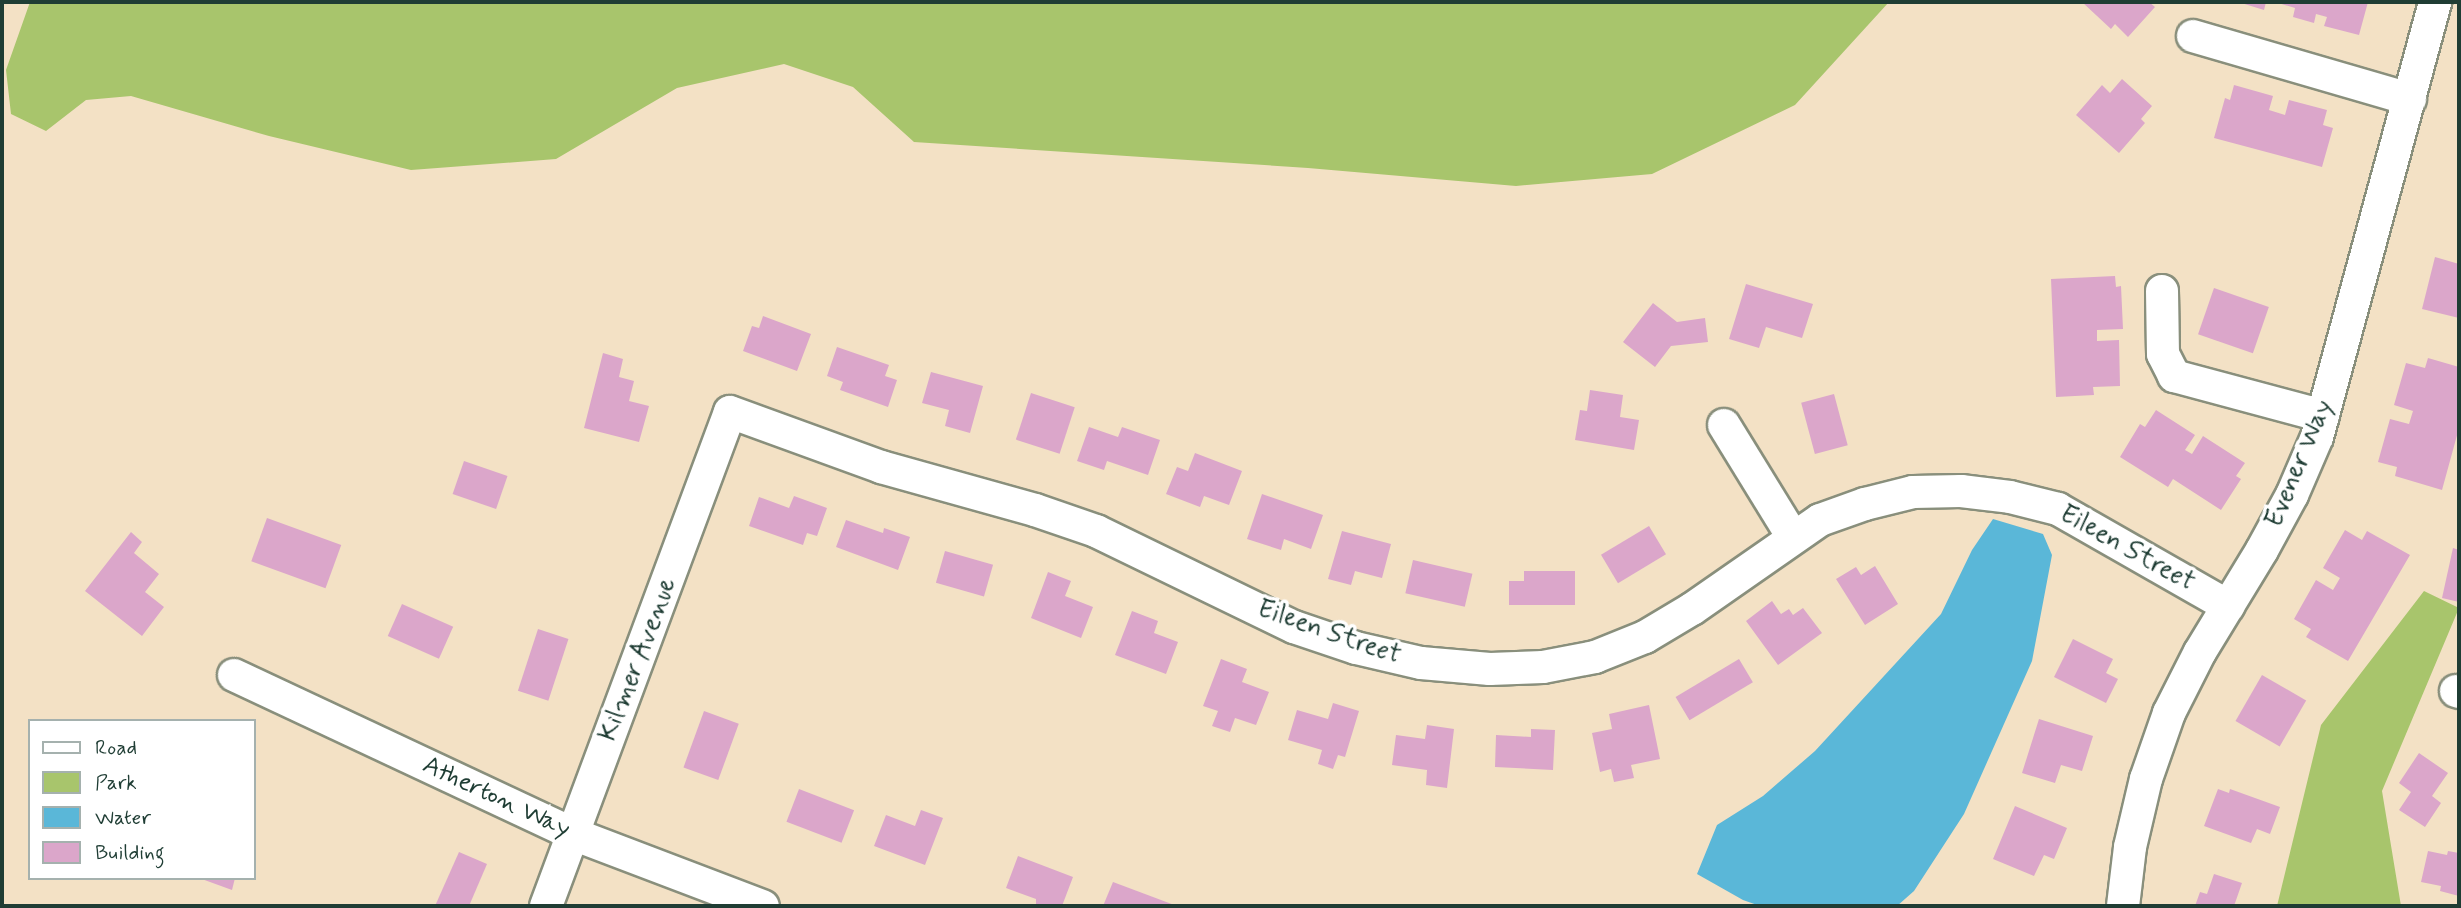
<!DOCTYPE html>
<style>
body{margin:0}
#map{position:relative;width:2461px;height:908px;overflow:hidden;background:#f3e1c5;font-family:Mynerve,sans-serif}
div>[style]{position:absolute}
.green>*{inset:0;background:#a8c56c}
.water>*{inset:0;background:#5ab7d8}
.building>*{inset:0;background:#dba6ca;transform-origin:0 0}
.roads{filter:drop-shadow(2px 0 #898f7c) drop-shadow(-2px 0 #898f7c) drop-shadow(0 2px #898f7c) drop-shadow(0 -2px #898f7c)}
.minor>*{height:32px;margin:-16px;padding:0 16px;transform-origin:16px;border-radius:16px;background:#fff}
span{translate:-50% -50%;white-space:nowrap;text-align:center;line-height:1.15;-webkit-text-stroke:7px #fff;paint-order:stroke}
.street-label{font-size:26px;color:#1f3d34}
.frame{position:absolute;inset:0;border:4px solid #1f3d34;pointer-events:none}
.legend{position:absolute;left:28px;top:719px;width:228px;height:161px;box-sizing:border-box;background:#fff;border:2px solid #a5b1ae;margin:0;padding:9px 12px;list-style:none;font-size:21px;color:#1f3d34}
.legend li{display:flex;align-items:center;gap:14px;height:35px}
.legend b{width:35px;border:2px solid #a5b1ae}
</style>
<div id="map">
<div class="green">
<i style="clip-path:polygon(30px 2px,1889px 2px,1795px 105px,1652px 174px,1516px 186px,1308px 168px,914px 142px,853px 87px,784px 64px,677px 88px,556px 159px,411px 170px,269px 136px,131px 96px,86px 100px,46px 131px,11px 114px,6px 70px)"></i>
<i style="clip-path:polygon(2424px 591px,2459px 608px,2382px 791px,2401px 906px,2277px 906px,2321px 725px)"></i>
</div>
<div class="water">
<i style="clip-path:polygon(1993px 519px,2043px 534px,2052px 555px,2032px 661px,1964px 814px,1914px 891px,1897px 906px,1760px 906px,1743px 900px,1697px 874px,1717px 825px,1763px 796px,1815px 751px,1941px 614px,1972px 550px)"></i>
</div>
<div class="building">
<i style="clip-path:polygon(2082px 2px,2149px 2px,2155px 7px,2128px 37px,2115px 24px,2111px 29px)"></i>
<i style="clip-path:polygon(2238px 2px,2266px 2px,2264px 10px)"></i>
<i style="clip-path:polygon(2275px 2px,2368px 2px,2359px 35px,2324px 26px,2327px 17px,2316px 14px,2314px 23px,2293px 17px,2295px 8px)"></i>
<i style="clip-path:polygon(2122px 79px,2152px 106px,2141px 119px,2145px 123px,2119px 153px,2076px 115px,2102px 85px,2110px 93px)"></i>
<i style="clip-path:polygon(2234px 85px,2273px 96px,2269px 110px,2285px 115px,2289px 100px,2327px 110px,2323px 125px,2333px 128px,2322px 167px,2214px 138px,2225px 98px,2230px 100px)"></i>
<i style="clip-path:polygon(2435px 257px,2459px 264px,2459px 318px,2422px 309px)"></i>
<i style="clip-path:polygon(2115px 276px,2116px 287px,2121px 286px,2123px 329px,2097px 330px,2097px 341px,2119px 340px,2120px 386px,2093px 387px,2094px 395px,2056px 397px,2051px 279px)"></i>
<i style="clip-path:polygon(1746px 284px,1813px 304px,1802px 338px,1766px 327px,1759px 348px,1729px 339px)"></i>
<i style="left:2214px;top:288px;width:58px;height:49px;rotate:19deg"></i>
<i style="clip-path:polygon(1653px 303px,1677px 322px,1705px 318px,1708px 342px,1671px 346px,1655px 367px,1623px 342px)"></i>
<i style="clip-path:polygon(763px 316px,811px 334px,797px 371px,743px 351px,752px 326px,759px 328px)"></i>
<i style="clip-path:polygon(837px 347px,889px 365px,885px 376px,897px 380px,888px 407px,840px 390px,843px 382px,827px 376px)"></i>
<i style="clip-path:polygon(603px 353px,623px 359px,619px 377px,634px 381px,629px 401px,649px 406px,639px 442px,584px 428px)"></i>
<i style="clip-path:polygon(2428px 358px,2459px 367px,2459px 428px,2442px 490px,2395px 476px,2397px 467px,2378px 462px,2390px 419px,2409px 424px,2413px 411px,2394px 405px,2406px 363px,2425px 368px)"></i>
<i style="clip-path:polygon(931px 372px,983px 386px,970px 433px,945px 426px,949px 410px,922px 403px)"></i>
<i style="clip-path:polygon(1590px 390px,1623px 395px,1620px 417px,1639px 420px,1634px 450px,1575px 440px,1580px 410px,1587px 411px)"></i>
<i style="left:1031px;top:393px;width:46px;height:49px;rotate:18deg"></i>
<i style="left:1834px;top:394px;width:53px;height:34px;rotate:75deg"></i>
<i style="clip-path:polygon(2156px 410px,2195px 435px,2185px 450px,2192px 454px,2203px 436px,2245px 463px,2236px 476px,2241px 479px,2221px 510px,2173px 479px,2168px 487px,2120px 457px,2140px 424px,2145px 427px)"></i>
<i style="clip-path:polygon(1089px 427px,1118px 437px,1122px 427px,1160px 440px,1148px 475px,1107px 461px,1104px 470px,1077px 461px)"></i>
<i style="clip-path:polygon(1195px 453px,1242px 471px,1229px 505px,1204px 496px,1200px 507px,1166px 494px,1177px 467px,1188px 471px)"></i>
<i style="left:464px;top:461px;width:46px;height:35px;rotate:19deg"></i>
<i style="clip-path:polygon(1262px 494px,1323px 515px,1311px 549px,1284px 539px,1281px 550px,1247px 539px)"></i>
<i style="clip-path:polygon(794px 496px,827px 508px,817px 536px,807px 533px,803px 545px,749px 526px,759px 497px,789px 508px)"></i>
<i style="left:267px;top:518px;width:79px;height:46px;rotate:20deg"></i>
<i style="clip-path:polygon(846px 520px,883px 533px,884px 528px,910px 537px,898px 570px,836px 547px)"></i>
<i style="left:1649px;top:526px;width:33px;height:56px;rotate:59deg"></i>
<i style="clip-path:polygon(2345px 530px,2362px 540px,2367px 531px,2410px 555px,2348px 661px,2306px 637px,2311px 629px,2294px 619px,2316px 580px,2333px 590px,2340px 578px,2323px 568px)"></i>
<i style="clip-path:polygon(1342px 531px,1391px 544px,1382px 578px,1355px 571px,1351px 585px,1328px 579px)"></i>
<i style="clip-path:polygon(131px 532px,142px 542px,134px 553px,159px 574px,145px 592px,164px 607px,142px 636px,85px 591px)"></i>
<i style="clip-path:polygon(2453px 548px,2459px 550px,2459px 602px,2442px 598px)"></i>
<i style="left:945px;top:551px;width:50px;height:33px;rotate:16deg"></i>
<i style="left:1413px;top:560px;width:61px;height:34px;rotate:13deg"></i>
<i style="clip-path:polygon(1875px 566px,1898px 604px,1865px 625px,1836px 579px,1856px 567px,1861px 575px)"></i>
<i style="clip-path:polygon(1524px 571px,1575px 571px,1575px 605px,1509px 605px,1509px 581px,1524px 581px)"></i>
<i style="clip-path:polygon(1048px 572px,1071px 581px,1065px 596px,1093px 607px,1081px 638px,1031px 618px)"></i>
<i style="clip-path:polygon(1772px 601px,1781px 614px,1789px 609px,1793px 615px,1803px 608px,1822px 633px,1778px 665px,1746px 621px)"></i>
<i style="left:402px;top:604px;width:56px;height:35px;rotate:24deg"></i>
<i style="clip-path:polygon(1132px 611px,1158px 621px,1154px 633px,1178px 642px,1166px 674px,1115px 655px)"></i>
<i style="left:538px;top:629px;width:32px;height:65px;rotate:18deg"></i>
<i style="clip-path:polygon(2073px 639px,2113px 659px,2106px 673px,2118px 679px,2106px 703px,2054px 677px)"></i>
<i style="clip-path:polygon(1221px 659px,1247px 669px,1242px 682px,1269px 692px,1256px 725px,1235px 718px,1230px 732px,1212px 726px,1218px 711px,1203px 706px)"></i>
<i style="left:1739px;top:659px;width:27px;height:74px;rotate:59deg"></i>
<i style="left:2262px;top:675px;width:51px;height:53px;rotate:30deg"></i>
<i style="clip-path:polygon(1333px 703px,1359px 711px,1345px 757px,1338px 755px,1333px 769px,1318px 764px,1322px 750px,1288px 740px,1297px 710px,1328px 719px)"></i>
<i style="clip-path:polygon(1649px 705px,1660px 759px,1631px 765px,1634px 778px,1614px 782px,1611px 769px,1600px 772px,1592px 733px,1612px 729px,1609px 714px)"></i>
<i style="left:704px;top:711px;width:37px;height:60px;rotate:20deg"></i>
<i style="clip-path:polygon(2039px 719px,2093px 736px,2082px 771px,2061px 765px,2055px 783px,2022px 773px)"></i>
<i style="clip-path:polygon(1427px 725px,1454px 729px,1447px 788px,1426px 785px,1427px 770px,1392px 765px,1396px 735px,1425px 739px)"></i>
<i style="clip-path:polygon(1531px 729px,1555px 730px,1553px 770px,1495px 767px,1496px 735px,1531px 737px)"></i>
<i style="clip-path:polygon(2419px 753px,2448px 773px,2432px 796px,2441px 803px,2425px 827px,2399px 810px,2411px 792px,2399px 783px)"></i>
<i style="left:799px;top:789px;width:59px;height:35px;rotate:21deg"></i>
<i style="clip-path:polygon(2218px 789px,2229px 793px,2230px 789px,2280px 807px,2270px 834px,2257px 829px,2251px 843px,2204px 826px)"></i>
<i style="clip-path:polygon(2015px 806px,2067px 828px,2054px 859px,2044px 855px,2034px 876px,1993px 859px)"></i>
<i style="clip-path:polygon(921px 810px,943px 818px,925px 865px,874px 846px,886px 815px,915px 826px)"></i>
<i style="clip-path:polygon(2428px 851px,2447px 855px,2448px 851px,2459px 853px,2459px 896px,2440px 891px,2441px 886px,2421px 882px)"></i>
<i style="clip-path:polygon(459px 852px,487px 864px,469px 906px,435px 906px)"></i>
<i style="clip-path:polygon(1018px 856px,1073px 877px,1062px 906px,1036px 906px,1036px 899px,1006px 888px)"></i>
<i style="clip-path:polygon(2214px 874px,2242px 883px,2234px 906px,2195px 906px,2200px 892px,2207px 894px)"></i>
<i style="clip-path:polygon(199px 878px,235px 878px,232px 890px)"></i>
<i style="clip-path:polygon(1113px 882px,1177px 906px,1103px 906px)"></i>
</div>
<div class="roads">
<div class="minor">
<i style="left:2193px;top:36px;width:226px;rotate:16.2deg"></i>
<i style="left:2162px;top:291px;width:63px;rotate:89.1deg"></i>
<i style="left:2163px;top:354px;width:25px;rotate:63deg"></i>
<i style="left:2174px;top:376px;width:154px;rotate:15deg"></i>
<i style="left:1724px;top:425px;width:132px;rotate:58.4deg"></i>
<i style="left:234px;top:675px;width:374px;rotate:25.1deg"></i>
<i style="left:573px;top:834px;width:203px;rotate:20.8deg"></i>
<i style="left:2456px;top:691px;width:3px;rotate:18deg"></i>
<i style="left:546px;top:906px;width:527px;rotate:-69.57deg"></i>
<i style="left:730px;top:412px;width:161px;rotate:20deg"></i>
<i style="left:881px;top:467px;width:160px;rotate:15.6deg"></i>
<i style="left:1035px;top:510px;width:65px;rotate:19deg"></i>
<i style="left:1096px;top:531px;width:220px;rotate:25.9deg"></i>
<i style="left:1294px;top:627px;width:65px;rotate:18.7deg"></i>
<i style="left:1356px;top:648px;width:67px;rotate:13deg"></i>
<i style="left:1421px;top:663px;width:69px;rotate:5deg"></i>
<i style="left:1490px;top:669px;width:53px;rotate:-2.2deg"></i>
<i style="left:1543px;top:667px;width:53px;rotate:-10.9deg"></i>
<i style="left:1595px;top:657px;width:54px;rotate:-21.8deg"></i>
<i style="left:1645px;top:637px;width:55px;rotate:-30.8deg"></i>
<i style="left:1692px;top:609px;width:156px;rotate:-34.8deg"></i>
<i style="left:1820px;top:520px;width:48px;rotate:-19.6deg"></i>
<i style="left:1865px;top:504px;width:49px;rotate:-14deg"></i>
<i style="left:1913px;top:492px;width:48px;rotate:-1.2deg"></i>
<i style="left:1961px;top:491px;width:49px;rotate:7deg"></i>
<i style="left:2010px;top:497px;width:49px;rotate:14deg"></i>
<i style="left:2058px;top:509px;width:196px;rotate:29.7deg"></i>
<i style="left:2123px;top:906px;width:59px;rotate:-83.2deg"></i>
<i style="left:2130px;top:847px;width:70px;rotate:-76.8deg"></i>
<i style="left:2146px;top:779px;width:70px;rotate:-70.8deg"></i>
<i style="left:2169px;top:713px;width:68px;rotate:-63.1deg"></i>
<i style="left:2200px;top:652px;width:119px;rotate:-58.7deg"></i>
<i style="left:2262px;top:550px;width:63px;rotate:-61.4deg"></i>
<i style="left:2292px;top:495px;width:63px;rotate:-66.7deg"></i>
<i style="left:2317px;top:437px;width:451px;rotate:-74.8deg"></i>
</div>
</div>
<div class="street-label">
<span style="left:2300px;top:464px;rotate:-67deg">Evener Way</span>
<span style="left:2127px;top:549px;rotate:29deg">Eileen Street</span>
<span style="left:1329px;top:633px;rotate:19deg">Eileen Street</span>
<span style="left:639px;top:660px;rotate:-69deg">Kilmer Avenue</span>
<span style="left:496px;top:798px;rotate:25deg">Atherton Way</span>
</div>
<div class="frame"></div>
<ul class="legend">
<li><b style="height:9px;background:#fff"></b>Road</li>
<li><b style="height:19px;background:#a8c56c"></b>Park</li>
<li><b style="height:19px;background:#5ab7d8"></b>Water</li>
<li><b style="height:19px;background:#dba6ca"></b>Building</li>
</ul>
</div>
